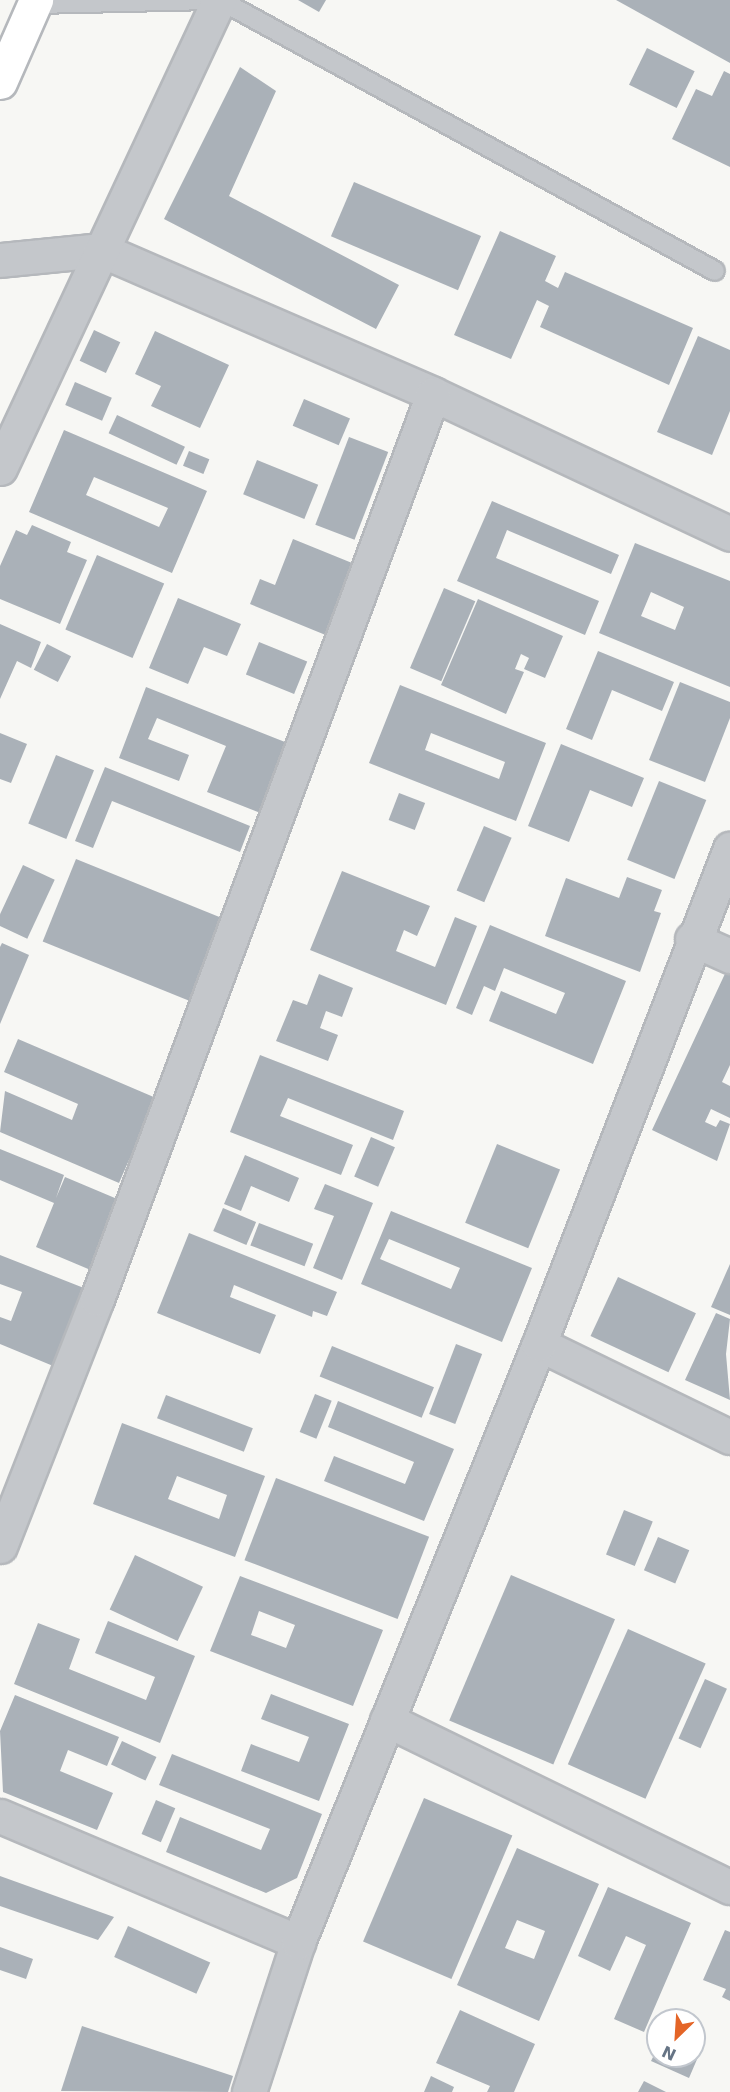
<!DOCTYPE html>
<style>
body{margin:0}
#map{position:relative;width:730px;height:2092px;overflow:hidden;background:#f7f7f4;font-family:"DejaVu Sans",sans-serif}
div>[style]{position:absolute}
.building>*{inset:0;background:#aab1b8;transform-origin:0 0}
.roads{filter:drop-shadow(2px 0 #b5b8bc) drop-shadow(-2px 0 #b5b8bc) drop-shadow(0 2px #b5b8bc) drop-shadow(0 -2px #b5b8bc)}
.lane>*{height:18px;margin:-9px;padding:0 9px;transform-origin:9px;border-radius:9px;background:#c4c7cb}
.street>*{height:33px;margin:-16.5px;padding:0 16.5px;transform-origin:16.5px;border-radius:16.5px;background:#c4c7cb}
.highway>*{height:33px;margin:-16.5px;padding:0 16.5px;transform-origin:16.5px;border-radius:16.5px;background:#fff}
span{translate:-50% -50%;white-space:nowrap;text-align:center;line-height:1.15;-webkit-text-stroke:6px #fff;paint-order:stroke}
.north{position:absolute;left:646px;top:2008px;width:60px;height:60px;box-sizing:border-box;background:#fff;border:2px solid #c2c7ce;border-radius:50%;rotate:205deg;font-size:16px;font-weight:700;line-height:24px;text-align:center;color:#667485}
.north::after{content:'';display:block;margin:auto;width:21px;height:27px;background:#e46527;clip-path:polygon(50% 0,100% 100%,50% 72%,0 100%)}
</style>
<div id="map">
<div class="building">
<i style="clip-path:polygon(298px 0,326px 0,319px 12px)"></i>
<i style="clip-path:polygon(616px 0,730px 0,730px 63px)"></i>
<i style="left:647px;top:48px;width:53px;height:41px;rotate:26deg"></i>
<i style="clip-path:polygon(240px 67px,276px 91px,229px 196px,399px 285px,376px 329px,164px 219px)"></i>
<i style="clip-path:polygon(724px 71px,730px 74px,730px 167px,672px 139px,696px 89px,712px 96px)"></i>
<i style="left:354px;top:182px;width:138px;height:59px;rotate:23deg"></i>
<i style="clip-path:polygon(500px 231px,556px 256px,545px 281px,558px 288px,565px 272px,693px 328px,669px 385px,540px 327px,549px 306px,537px 300px,511px 359px,454px 335px)"></i>
<i style="left:94px;top:330px;width:29px;height:34px;rotate:25deg"></i>
<i style="clip-path:polygon(155px 331px,229px 365px,200px 428px,151px 406px,161px 386px,135px 374px)"></i>
<i style="clip-path:polygon(698px 336px,730px 350px,730px 411px,712px 455px,657px 432px)"></i>
<i style="left:75px;top:382px;width:40px;height:25px;rotate:23deg"></i>
<i style="left:304px;top:399px;width:50px;height:29px;rotate:23deg"></i>
<i style="left:117px;top:415px;width:75px;height:20px;rotate:25deg"></i>
<i style="clip-path:polygon(evenodd,64px 430px,207px 491px,172px 573px,29px 512px,64px 430px,94px 477px,168px 508px,159px 527px,86px 495px,94px 477px)"></i>
<i style="left:349px;top:437px;width:42px;height:94px;rotate:21deg"></i>
<i style="left:189px;top:451px;width:22px;height:16px;rotate:22deg"></i>
<i style="left:257px;top:460px;width:66px;height:37px;rotate:22deg"></i>
<i style="clip-path:polygon(492px 501px,619px 555px,611px 574px,507px 530px,496px 558px,599px 601px,585px 635px,457px 581px)"></i>
<i style="clip-path:polygon(32px 525px,71px 542px,67px 552px,87px 560px,60px 624px,0 599px,0 566px,16px 530px,27px 535px)"></i>
<i style="clip-path:polygon(293px 539px,357px 565px,328px 636px,250px 604px,260px 579px,275px 585px)"></i>
<i style="clip-path:polygon(evenodd,635px 543px,730px 581px,730px 687px,599px 633px,635px 543px,651px 592px,684px 607px,675px 630px,641px 616px,651px 592px)"></i>
<i style="left:97px;top:555px;width:73px;height:81px;rotate:23deg"></i>
<i style="left:444px;top:588px;width:34px;height:87px;rotate:23deg"></i>
<i style="clip-path:polygon(178px 598px,241px 624px,227px 656px,204px 647px,188px 684px,149px 668px)"></i>
<i style="clip-path:polygon(478px 599px,563px 636px,545px 678px,524px 669px,529px 658px,521px 654px,515px 669px,524px 672px,506px 714px,441px 685px)"></i>
<i style="clip-path:polygon(0 624px,41px 642px,31px 668px,17px 661px,0 699px)"></i>
<i style="left:259px;top:642px;width:52px;height:35px;rotate:22deg"></i>
<i style="left:47px;top:644px;width:27px;height:29px;rotate:27deg"></i>
<i style="clip-path:polygon(598px 651px,674px 682px,662px 711px,612px 690px,592px 740px,566px 729px)"></i>
<i style="clip-path:polygon(680px 682px,730px 702px,730px 718px,705px 782px,649px 760px)"></i>
<i style="clip-path:polygon(evenodd,400px 685px,546px 743px,516px 821px,369px 763px,400px 685px,431px 733px,505px 762px,499px 779px,425px 750px,431px 733px)"></i>
<i style="clip-path:polygon(146px 687px,290px 744px,263px 814px,207px 792px,226px 746px,157px 718px,148px 739px,189px 755px,179px 781px,119px 758px)"></i>
<i style="clip-path:polygon(0 733px,27px 744px,11px 783px,0 779px)"></i>
<i style="clip-path:polygon(561px 744px,644px 778px,632px 807px,590px 790px,569px 842px,528px 826px)"></i>
<i style="left:56px;top:755px;width:41px;height:74px;rotate:22deg"></i>
<i style="clip-path:polygon(105px 767px,250px 826px,240px 852px,112px 801px,93px 848px,75px 841px)"></i>
<i style="left:659px;top:781px;width:51px;height:85px;rotate:22deg"></i>
<i style="left:399px;top:793px;width:28px;height:29px;rotate:21deg"></i>
<i style="left:484px;top:826px;width:30px;height:70px;rotate:23deg"></i>
<i style="left:76px;top:859px;width:158px;height:89px;rotate:22deg"></i>
<i style="left:23px;top:865px;width:35px;height:65px;rotate:25deg"></i>
<i style="clip-path:polygon(342px 871px,430px 906px,417px 936px,404px 930px,396px 951px,435px 967px,455px 917px,477px 926px,446px 1005px,310px 950px)"></i>
<i style="clip-path:polygon(627px 877px,662px 890px,654px 911px,661px 913px,640px 972px,545px 936px,566px 878px,619px 898px)"></i>
<i style="clip-path:polygon(490px 925px,626px 981px,593px 1064px,489px 1021px,501px 991px,556px 1014px,565px 993px,504px 968px,495px 991px,484px 986px,472px 1015px,456px 1008px)"></i>
<i style="clip-path:polygon(2px 943px,29px 955px,0 1024px,0 947px)"></i>
<i style="clip-path:polygon(730px 963px,730px 1065px,722px 1082px,730px 1086px,730px 1118px,711px 1109px,705px 1122px,716px 1127px,720px 1120px,730px 1124px,717px 1161px,652px 1130px)"></i>
<i style="clip-path:polygon(319px 974px,353px 988px,342px 1017px,326px 1011px,320px 1028px,338px 1035px,328px 1061px,276px 1041px,293px 1000px,307px 1005px)"></i>
<i style="clip-path:polygon(18px 1039px,156px 1098px,119px 1183px,0 1132px,5px 1091px,72px 1120px,78px 1104px,4px 1072px)"></i>
<i style="clip-path:polygon(260px 1055px,404px 1111px,393px 1140px,288px 1098px,280px 1116px,353px 1145px,341px 1175px,230px 1132px)"></i>
<i style="left:371px;top:1137px;width:26px;height:43px;rotate:23deg"></i>
<i style="left:497px;top:1144px;width:68px;height:85px;rotate:22deg"></i>
<i style="clip-path:polygon(0 1149px,64px 1175px,56px 1198px,65px 1177px,122px 1201px,93px 1271px,36px 1247px,54px 1203px,0 1180px)"></i>
<i style="clip-path:polygon(245px 1155px,299px 1178px,289px 1202px,251px 1186px,241px 1211px,224px 1204px)"></i>
<i style="clip-path:polygon(325px 1184px,373px 1203px,342px 1280px,313px 1268px,334px 1216px,314px 1209px)"></i>
<i style="left:223px;top:1208px;width:36px;height:25px;rotate:23deg"></i>
<i style="clip-path:polygon(evenodd,391px 1211px,532px 1268px,502px 1342px,361px 1284px,391px 1211px,389px 1239px,460px 1268px,451px 1289px,380px 1259px,389px 1239px)"></i>
<i style="left:259px;top:1223px;width:58px;height:24px;rotate:21deg"></i>
<i style="clip-path:polygon(189px 1233px,337px 1292px,327px 1316px,313px 1311px,312px 1317px,234px 1285px,230px 1297px,276px 1315px,260px 1354px,157px 1313px)"></i>
<i style="clip-path:polygon(0 1255px,89px 1290px,58px 1368px,0 1344px,0 1317px,11px 1321px,22px 1292px,0 1284px)"></i>
<i style="clip-path:polygon(730px 1264px,730px 1315px,711px 1307px)"></i>
<i style="left:618px;top:1277px;width:86px;height:65px;rotate:25deg"></i>
<i style="clip-path:polygon(716px 1313px,730px 1319px,726px 1354px,730px 1400px,685px 1380px)"></i>
<i style="left:456px;top:1344px;width:28px;height:75px;rotate:21deg"></i>
<i style="left:332px;top:1346px;width:110px;height:33px;rotate:22deg"></i>
<i style="left:315px;top:1394px;width:18px;height:41px;rotate:22deg"></i>
<i style="left:166px;top:1395px;width:93px;height:25px;rotate:21deg"></i>
<i style="clip-path:polygon(338px 1401px,454px 1449px,424px 1521px,324px 1481px,334px 1456px,405px 1484px,414px 1462px,328px 1427px)"></i>
<i style="clip-path:polygon(evenodd,122px 1423px,265px 1476px,235px 1557px,93px 1504px,122px 1423px,177px 1476px,227px 1495px,219px 1519px,168px 1499px,177px 1476px)"></i>
<i style="left:276px;top:1478px;width:164px;height:88px;rotate:21deg"></i>
<i style="left:624px;top:1510px;width:31px;height:48px;rotate:22deg"></i>
<i style="left:658px;top:1537px;width:34px;height:36px;rotate:23deg"></i>
<i style="left:135px;top:1555px;width:75px;height:60px;rotate:25deg"></i>
<i style="left:511px;top:1575px;width:113px;height:158px;rotate:23deg"></i>
<i style="clip-path:polygon(evenodd,240px 1576px,383px 1630px,353px 1706px,210px 1651px,240px 1576px,259px 1611px,295px 1625px,286px 1648px,251px 1635px,259px 1611px)"></i>
<i style="clip-path:polygon(108px 1621px,195px 1656px,160px 1743px,14px 1684px,38px 1623px,80px 1639px,69px 1669px,146px 1700px,155px 1677px,95px 1653px)"></i>
<i style="left:628px;top:1629px;width:85px;height:148px;rotate:24deg"></i>
<i style="left:705px;top:1679px;width:24px;height:65px;rotate:24deg"></i>
<i style="clip-path:polygon(271px 1694px,349px 1724px,319px 1801px,241px 1771px,251px 1744px,299px 1762px,309px 1737px,261px 1719px)"></i>
<i style="clip-path:polygon(15px 1695px,119px 1737px,107px 1766px,68px 1750px,60px 1771px,113px 1793px,97px 1830px,3px 1792px,0 1731px)"></i>
<i style="left:122px;top:1741px;width:38px;height:26px;rotate:25deg"></i>
<i style="clip-path:polygon(172px 1754px,322px 1814px,297px 1878px,266px 1893px,166px 1852px,180px 1817px,261px 1850px,270px 1829px,159px 1785px)"></i>
<i style="left:424px;top:1798px;width:96px;height:156px;rotate:23deg"></i>
<i style="left:156px;top:1800px;width:21px;height:37px;rotate:23deg"></i>
<i style="clip-path:polygon(evenodd,517px 1848px,599px 1884px,539px 2021px,457px 1985px,517px 1848px,517px 1920px,545px 1931px,534px 1959px,505px 1948px,517px 1920px)"></i>
<i style="clip-path:polygon(0 1876px,114px 1917px,98px 1940px,0 1906px)"></i>
<i style="clip-path:polygon(608px 1887px,691px 1923px,644px 2032px,614px 2019px,646px 1945px,626px 1936px,610px 1971px,578px 1956px)"></i>
<i style="left:128px;top:1926px;width:90px;height:34px;rotate:24deg"></i>
<i style="clip-path:polygon(725px 1930px,730px 1932px,730px 2001px,722px 1997px,726px 1989px,703px 1980px)"></i>
<i style="clip-path:polygon(0 1947px,33px 1959px,26px 1979px,0 1970px)"></i>
<i style="clip-path:polygon(460px 2010px,535px 2044px,514px 2092px,487px 2092px,490px 2086px,436px 2063px)"></i>
<i style="clip-path:polygon(82px 2026px,233px 2076px,228px 2092px,61px 2091px)"></i>
<i style="clip-path:polygon(658px 2047px,658px 2056px,698px 2057px,689px 2078px,651px 2061px)"></i>
<i style="clip-path:polygon(431px 2076px,454px 2087px,452px 2092px,424px 2092px)"></i>
<i style="clip-path:polygon(644px 2081px,666px 2092px,638px 2092px)"></i>
</div>
<div class="roads">
<div class="lane">
<i style="left:220px;top:0;width:564px;rotate:28.7deg"></i>
<i style="left:35px;top:4px;width:175px;rotate:-1.3deg"></i>
</div>
<div class="street">
<i style="left:0;top:260px;width:101px;rotate:-5.7deg"></i>
<i style="left:101px;top:250px;width:362px;rotate:23.4deg"></i>
<i style="left:433px;top:394px;width:328px;rotate:25.2deg"></i>
<i style="left:0;top:468px;width:517px;rotate:-64.92deg"></i>
<i style="left:692px;top:939px;width:42px;rotate:24.1deg"></i>
<i style="left:539px;top:1344px;width:212px;rotate:26deg"></i>
<i style="left:0;top:1546px;width:265px;rotate:-68.6deg"></i>
<i style="left:97px;top:1299px;width:965px;rotate:-69.63deg"></i>
<i style="left:387px;top:1720px;width:381px;rotate:26deg"></i>
<i style="left:0;top:1816px;width:324px;rotate:22.9deg"></i>
<i style="left:249px;top:2092px;width:158px;rotate:-71.9deg"></i>
<i style="left:298px;top:1942px;width:645px;rotate:-68.05deg"></i>
<i style="left:539px;top:1344px;width:531px;rotate:-68.9deg"></i>
</div>
<div class="highway">
<i style="left:0;top:82px;width:90px;rotate:-66.3deg"></i>
</div>
</div>
<div class="north">N</div>
</div>
